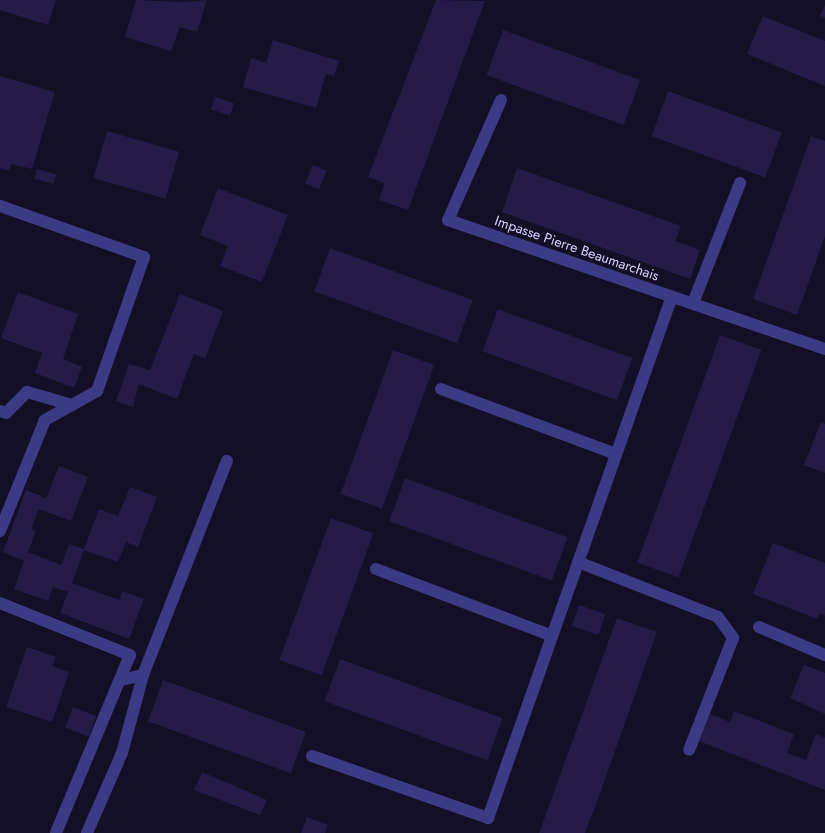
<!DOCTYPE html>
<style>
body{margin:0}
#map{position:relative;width:825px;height:833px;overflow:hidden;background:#130f26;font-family:Jost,sans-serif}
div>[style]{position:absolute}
.building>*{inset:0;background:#241b47;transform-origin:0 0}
.service>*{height:12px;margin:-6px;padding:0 6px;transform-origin:6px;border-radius:6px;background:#3d3a85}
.minor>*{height:12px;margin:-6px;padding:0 6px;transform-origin:6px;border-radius:6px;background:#3d3a85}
span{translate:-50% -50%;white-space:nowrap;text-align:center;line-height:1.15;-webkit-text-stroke:4px #130f26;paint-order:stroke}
.street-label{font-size:14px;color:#d9d4ff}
</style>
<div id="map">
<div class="building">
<i style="clip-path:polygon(0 0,56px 0,48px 25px,0 10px)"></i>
<i style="clip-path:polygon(136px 0,184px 2px,207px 0,197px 32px,180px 27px,171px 51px,125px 37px)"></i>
<i style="clip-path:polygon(436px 0,485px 1px,408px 210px,379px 200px,385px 183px,368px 177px)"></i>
<i style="clip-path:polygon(825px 5px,825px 18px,820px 16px)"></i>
<i style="clip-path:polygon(763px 16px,825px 41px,825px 86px,747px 54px)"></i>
<i style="left:503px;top:30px;width:146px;height:48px;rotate:20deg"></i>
<i style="clip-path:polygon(273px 40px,339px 61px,334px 76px,326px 74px,316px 108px,243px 87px,251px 58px,266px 63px)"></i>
<i style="clip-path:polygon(0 76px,55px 92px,32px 169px,11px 164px,9px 171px,0 168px)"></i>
<i style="left:668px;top:91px;width:121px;height:48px;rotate:20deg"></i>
<i style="left:215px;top:97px;width:20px;height:13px;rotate:18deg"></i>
<i style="left:107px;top:131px;width:75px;height:49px;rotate:16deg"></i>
<i style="clip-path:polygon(811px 136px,825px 141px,825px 236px,797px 315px,753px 299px)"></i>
<i style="left:313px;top:165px;width:15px;height:20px;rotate:23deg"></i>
<i style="clip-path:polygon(517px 168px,681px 226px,675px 241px,700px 250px,690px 279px,502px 212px)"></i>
<i style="left:37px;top:169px;width:20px;height:10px;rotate:15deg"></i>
<i style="clip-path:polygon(218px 188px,288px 215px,262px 282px,220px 266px,228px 246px,200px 235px)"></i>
<i style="left:330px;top:248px;width:152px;height:46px;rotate:20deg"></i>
<i style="clip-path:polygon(18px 292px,78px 314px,63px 359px,82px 367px,74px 388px,35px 373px,42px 353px,1px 338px)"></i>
<i style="clip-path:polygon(180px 294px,223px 311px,205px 359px,194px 354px,177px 399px,139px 384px,133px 407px,116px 401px,129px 364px,150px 370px)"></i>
<i style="left:498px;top:309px;width:143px;height:45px;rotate:20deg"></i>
<i style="left:720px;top:335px;width:44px;height:242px;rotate:20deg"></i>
<i style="left:393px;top:350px;width:44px;height:153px;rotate:20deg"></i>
<i style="clip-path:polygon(821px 422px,825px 424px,825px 473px,804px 465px)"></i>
<i style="clip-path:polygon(59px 466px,88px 477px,71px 521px,39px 509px,31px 529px,36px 531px,28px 552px,61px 565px,69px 544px,84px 549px,99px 509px,118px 516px,130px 487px,157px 497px,138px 547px,126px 542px,118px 562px,84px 550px,72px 583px,119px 600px,122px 591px,144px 599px,129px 639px,60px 613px,68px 592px,53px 587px,48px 601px,14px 589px,24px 561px,3px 552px,26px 490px,46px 498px)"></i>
<i style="left:405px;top:478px;width:173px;height:46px;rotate:20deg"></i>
<i style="left:331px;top:518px;width:45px;height:151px;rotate:20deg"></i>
<i style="clip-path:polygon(773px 543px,825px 563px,825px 616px,820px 613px,817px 619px,753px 594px)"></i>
<i style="left:579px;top:605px;width:28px;height:22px;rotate:19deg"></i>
<i style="clip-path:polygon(617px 618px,657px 632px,596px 805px,585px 833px,539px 833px)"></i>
<i style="clip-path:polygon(27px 647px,56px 657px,52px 666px,69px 672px,52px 722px,6px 707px)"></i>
<i style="left:340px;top:659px;width:173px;height:45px;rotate:20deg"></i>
<i style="clip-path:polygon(804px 665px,825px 673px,825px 714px,790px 698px)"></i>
<i style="left:163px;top:680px;width:152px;height:44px;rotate:20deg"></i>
<i style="left:73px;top:707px;width:25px;height:22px;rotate:21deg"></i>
<i style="clip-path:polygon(734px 711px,794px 734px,787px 753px,806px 760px,816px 734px,825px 738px,825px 790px,699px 741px,710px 714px,730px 722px)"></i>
<i style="clip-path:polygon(202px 772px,267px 800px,260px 815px,194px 790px)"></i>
<i style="clip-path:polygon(307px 817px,328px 825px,325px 833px,301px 833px)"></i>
</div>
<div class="service">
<i style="left:0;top:206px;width:153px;rotate:19.5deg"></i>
<i style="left:144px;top:257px;width:142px;rotate:109.3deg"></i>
<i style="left:97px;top:391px;width:60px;rotate:150.9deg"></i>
<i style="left:45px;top:420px;width:120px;rotate:112.1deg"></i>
<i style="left:693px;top:303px;width:129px;rotate:-68.6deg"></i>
<i style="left:441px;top:389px;width:187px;rotate:20.4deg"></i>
<i style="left:0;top:411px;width:6px;rotate:18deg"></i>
<i style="left:6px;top:413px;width:30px;rotate:-45deg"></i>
<i style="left:27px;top:392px;width:47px;rotate:16.1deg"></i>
<i style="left:578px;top:562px;width:150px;rotate:21.4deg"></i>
<i style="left:718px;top:617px;width:26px;rotate:54deg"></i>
<i style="left:733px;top:638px;width:120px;rotate:111.4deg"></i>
<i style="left:376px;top:569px;width:188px;rotate:20.8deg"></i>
<i style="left:0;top:603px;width:140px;rotate:21.8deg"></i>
<i style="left:130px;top:655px;width:193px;rotate:112.6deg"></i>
<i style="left:759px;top:627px;width:72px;rotate:23deg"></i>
<i style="left:121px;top:680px;width:23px;rotate:-13deg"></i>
<i style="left:143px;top:675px;width:230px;rotate:-68.6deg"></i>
<i style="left:312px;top:756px;width:187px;rotate:19.4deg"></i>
<i style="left:488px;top:818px;width:553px;rotate:-70.58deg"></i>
<i style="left:87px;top:833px;width:87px;rotate:-66.4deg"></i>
<i style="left:122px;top:753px;width:81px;rotate:-74.9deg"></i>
</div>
<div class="minor">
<i style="left:501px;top:100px;width:131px;rotate:113.8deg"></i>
<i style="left:448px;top:220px;width:398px;rotate:18.9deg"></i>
</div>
<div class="street-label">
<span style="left:577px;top:248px;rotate:19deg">Impasse Pierre Beaumarchais</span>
</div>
</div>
